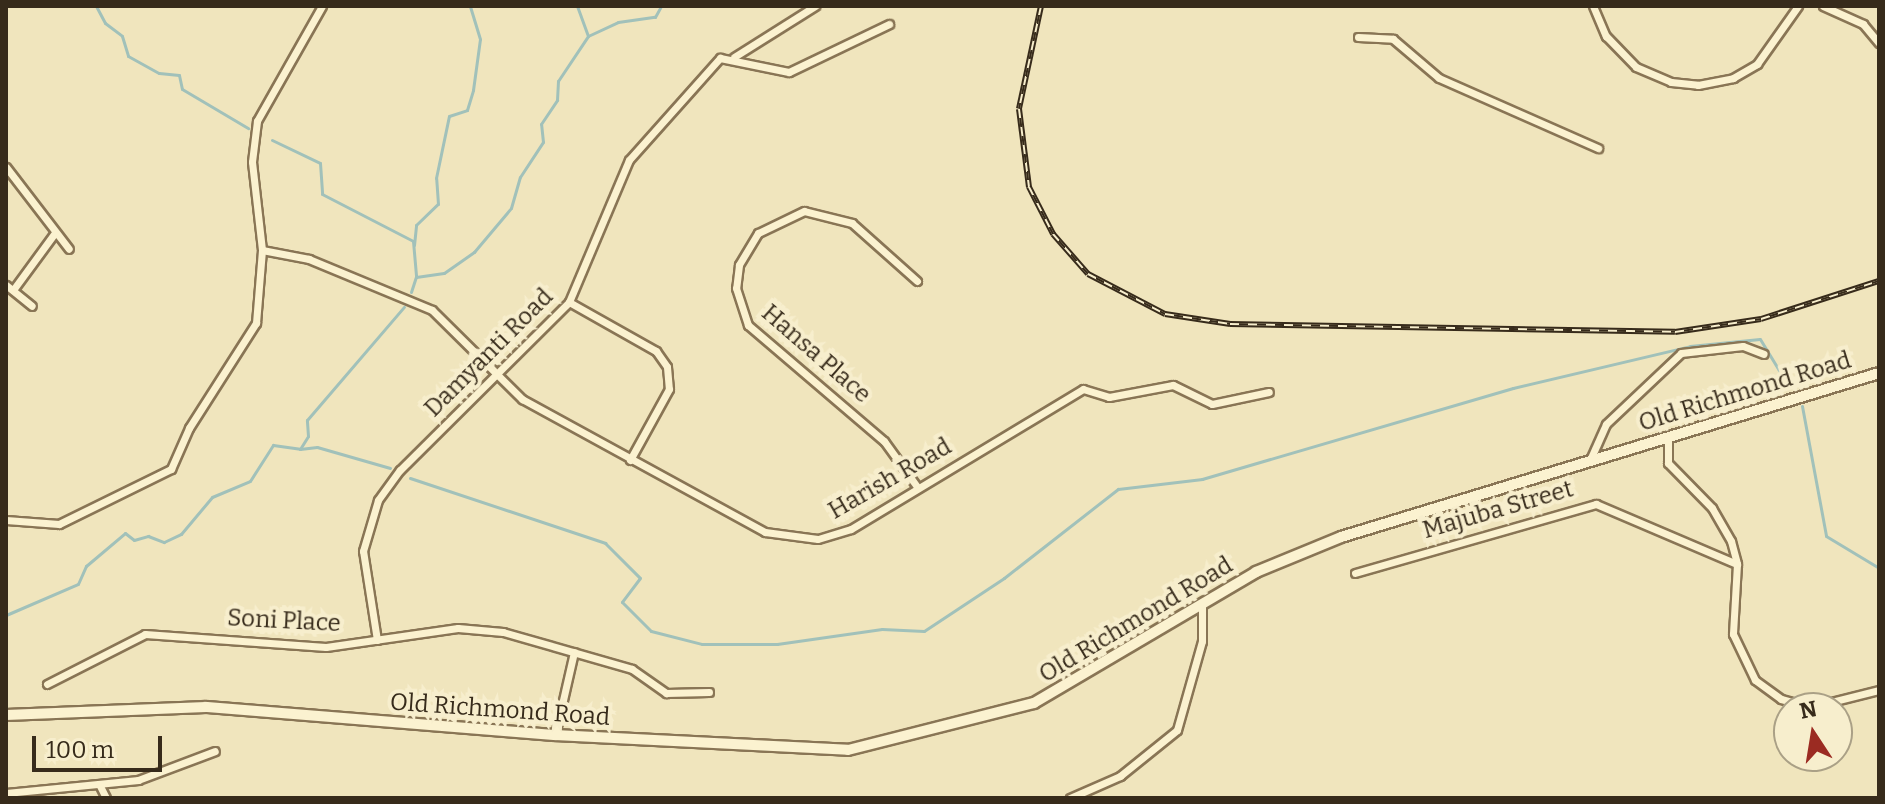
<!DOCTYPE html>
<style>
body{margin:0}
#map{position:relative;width:1885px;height:804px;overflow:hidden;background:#f0e5bd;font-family:Bitter,serif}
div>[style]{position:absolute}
.stream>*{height:3px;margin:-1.5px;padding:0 1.5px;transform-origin:1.5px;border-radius:1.5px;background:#a1c1ba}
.roads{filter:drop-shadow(2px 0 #897555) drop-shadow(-2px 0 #897555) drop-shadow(0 2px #897555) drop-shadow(0 -2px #897555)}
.street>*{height:7px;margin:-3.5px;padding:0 3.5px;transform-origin:3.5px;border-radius:3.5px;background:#fbf2d0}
.secondary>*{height:10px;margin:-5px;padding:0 5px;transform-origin:5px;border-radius:5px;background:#fbf2d0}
.rail>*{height:6px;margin-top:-3px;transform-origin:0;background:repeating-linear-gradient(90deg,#f7eecd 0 9px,#372b1b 0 18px);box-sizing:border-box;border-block:2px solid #372b1b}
span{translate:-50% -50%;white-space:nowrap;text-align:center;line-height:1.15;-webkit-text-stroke:8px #f7eecd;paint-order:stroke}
.street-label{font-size:24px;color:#372b1b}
.frame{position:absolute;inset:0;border:8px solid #372b1b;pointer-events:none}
.north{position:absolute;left:1773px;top:692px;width:80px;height:80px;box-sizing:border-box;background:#f7eecd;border:2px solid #aaa086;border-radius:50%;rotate:348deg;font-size:22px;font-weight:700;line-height:32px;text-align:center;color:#372b1b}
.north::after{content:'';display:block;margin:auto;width:28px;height:36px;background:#9b2b22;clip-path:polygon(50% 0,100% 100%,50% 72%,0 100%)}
.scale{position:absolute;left:32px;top:736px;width:130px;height:36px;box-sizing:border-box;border:4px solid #372b1b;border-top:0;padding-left:10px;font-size:24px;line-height:28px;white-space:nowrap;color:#372b1b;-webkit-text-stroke:6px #f7eecd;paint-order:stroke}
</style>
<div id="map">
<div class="stream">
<i style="left:96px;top:6px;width:19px;rotate:62deg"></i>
<i style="left:105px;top:23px;width:21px;rotate:37deg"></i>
<i style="left:122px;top:36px;width:21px;rotate:73deg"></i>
<i style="left:128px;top:56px;width:35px;rotate:29deg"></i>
<i style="left:159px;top:73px;width:20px;rotate:6deg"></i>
<i style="left:179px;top:75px;width:14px;rotate:78deg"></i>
<i style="left:182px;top:89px;width:77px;rotate:30.6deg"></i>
<i style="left:588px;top:36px;width:33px;rotate:-25deg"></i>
<i style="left:618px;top:22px;width:37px;rotate:-8deg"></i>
<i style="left:655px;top:17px;width:13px;rotate:-61deg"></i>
<i style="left:272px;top:140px;width:53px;rotate:25.6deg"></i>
<i style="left:320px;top:163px;width:31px;rotate:86deg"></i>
<i style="left:322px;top:194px;width:102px;rotate:27.3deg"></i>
<i style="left:413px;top:241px;width:36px;rotate:85deg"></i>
<i style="left:414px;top:245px;width:20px;rotate:-84deg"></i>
<i style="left:416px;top:225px;width:30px;rotate:-44deg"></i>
<i style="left:438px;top:204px;width:26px;rotate:-94deg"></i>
<i style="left:436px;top:178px;width:63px;rotate:-78.2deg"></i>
<i style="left:449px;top:116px;width:19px;rotate:-18deg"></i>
<i style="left:467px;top:110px;width:21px;rotate:-73deg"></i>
<i style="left:473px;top:90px;width:51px;rotate:-82.2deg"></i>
<i style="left:480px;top:39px;width:34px;rotate:-107deg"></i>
<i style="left:411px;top:292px;width:16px;rotate:-72deg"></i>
<i style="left:416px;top:277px;width:28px;rotate:-8deg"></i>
<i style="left:444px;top:273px;width:37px;rotate:-35deg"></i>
<i style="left:474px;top:252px;width:57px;rotate:-49.9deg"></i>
<i style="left:511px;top:208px;width:32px;rotate:-74deg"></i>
<i style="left:520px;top:177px;width:42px;rotate:-56.7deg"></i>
<i style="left:543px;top:142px;width:18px;rotate:-96deg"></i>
<i style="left:541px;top:124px;width:29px;rotate:-56deg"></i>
<i style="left:557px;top:100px;width:19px;rotate:-87deg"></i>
<i style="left:558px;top:81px;width:54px;rotate:-56.3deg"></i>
<i style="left:588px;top:36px;width:32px;rotate:-110deg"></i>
<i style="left:1802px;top:406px;width:132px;rotate:79.5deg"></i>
<i style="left:1826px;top:536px;width:62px;rotate:31.1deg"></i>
<i style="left:300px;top:449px;width:17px;rotate:-7deg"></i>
<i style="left:317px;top:447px;width:76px;rotate:16deg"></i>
<i style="left:410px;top:478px;width:206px;rotate:18.4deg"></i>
<i style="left:605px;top:543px;width:49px;rotate:45deg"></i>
<i style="left:640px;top:578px;width:30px;rotate:127deg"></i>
<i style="left:622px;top:602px;width:41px;rotate:45deg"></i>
<i style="left:651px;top:631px;width:53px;rotate:14.3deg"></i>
<i style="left:702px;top:644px;width:75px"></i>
<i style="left:777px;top:644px;width:106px;rotate:-8.1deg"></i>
<i style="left:882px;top:629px;width:42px;rotate:2.7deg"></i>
<i style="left:924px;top:631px;width:96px;rotate:-33.5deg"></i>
<i style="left:1004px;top:578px;width:145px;rotate:-38deg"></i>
<i style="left:1118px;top:489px;width:85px;rotate:-6.8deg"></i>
<i style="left:1202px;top:479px;width:324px;rotate:-16.3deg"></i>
<i style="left:1513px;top:388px;width:182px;rotate:-13.3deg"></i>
<i style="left:1690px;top:346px;width:70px;rotate:-5.7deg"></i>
<i style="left:1760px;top:339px;width:44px;rotate:58.8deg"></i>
<i style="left:1783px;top:377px;width:14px;rotate:30deg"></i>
<i style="left:6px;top:615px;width:78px;rotate:-23.3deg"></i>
<i style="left:78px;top:584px;width:20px;rotate:-66deg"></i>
<i style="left:86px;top:566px;width:51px;rotate:-40.2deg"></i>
<i style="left:125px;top:533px;width:11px;rotate:38deg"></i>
<i style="left:134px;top:540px;width:15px;rotate:-16deg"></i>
<i style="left:148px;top:536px;width:17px;rotate:21deg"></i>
<i style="left:164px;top:542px;width:19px;rotate:-25deg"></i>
<i style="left:181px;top:534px;width:48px;rotate:-50deg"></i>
<i style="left:212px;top:497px;width:41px;rotate:-22.8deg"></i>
<i style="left:250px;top:481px;width:43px;rotate:-57.4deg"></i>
<i style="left:273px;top:445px;width:27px;rotate:8deg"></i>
<i style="left:300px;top:449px;width:15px;rotate:-58deg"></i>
<i style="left:308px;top:436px;width:16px;rotate:-94deg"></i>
<i style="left:307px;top:420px;width:149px;rotate:-49.4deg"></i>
</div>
<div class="roads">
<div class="street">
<i style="left:322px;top:6px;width:132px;rotate:119.5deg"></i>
<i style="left:257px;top:121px;width:41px;rotate:97deg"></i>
<i style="left:252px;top:162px;width:89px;rotate:83.5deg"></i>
<i style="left:262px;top:250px;width:48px;rotate:10.8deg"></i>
<i style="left:309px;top:259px;width:133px;rotate:22.5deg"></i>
<i style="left:432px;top:310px;width:127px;rotate:44.7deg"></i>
<i style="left:522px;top:399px;width:277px;rotate:28.7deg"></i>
<i style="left:765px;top:532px;width:53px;rotate:7.5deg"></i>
<i style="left:818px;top:539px;width:34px;rotate:-17deg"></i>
<i style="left:851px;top:529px;width:271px;rotate:-31.1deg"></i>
<i style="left:1083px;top:389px;width:27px;rotate:17deg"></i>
<i style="left:1109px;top:397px;width:65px;rotate:-10.6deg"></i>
<i style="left:1173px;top:385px;width:43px;rotate:26deg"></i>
<i style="left:1212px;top:404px;width:58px;rotate:-11.9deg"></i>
<i style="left:1593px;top:6px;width:33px;rotate:67deg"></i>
<i style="left:1606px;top:36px;width:43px;rotate:45.9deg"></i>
<i style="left:1636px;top:67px;width:38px;rotate:23deg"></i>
<i style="left:1671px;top:82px;width:27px;rotate:6deg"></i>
<i style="left:1698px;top:85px;width:36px;rotate:-11deg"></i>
<i style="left:1733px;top:78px;width:28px;rotate:-30deg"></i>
<i style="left:1757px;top:64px;width:71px;rotate:-54.7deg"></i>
<i style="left:1823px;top:6px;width:44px;rotate:24.2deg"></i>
<i style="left:1863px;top:24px;width:25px;rotate:50deg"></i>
<i style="left:1358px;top:37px;width:35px;rotate:3deg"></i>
<i style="left:1393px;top:39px;width:60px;rotate:40.3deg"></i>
<i style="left:1439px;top:78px;width:174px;rotate:23.8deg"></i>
<i style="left:734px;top:57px;width:96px;rotate:-32.2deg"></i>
<i style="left:6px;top:167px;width:103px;rotate:52.5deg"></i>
<i style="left:917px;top:281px;width:87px;rotate:-138.3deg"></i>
<i style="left:852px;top:223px;width:49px;rotate:-166deg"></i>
<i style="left:804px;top:211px;width:51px;rotate:154.4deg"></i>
<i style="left:758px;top:233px;width:37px;rotate:121deg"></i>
<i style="left:739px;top:265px;width:23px;rotate:97deg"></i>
<i style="left:736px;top:288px;width:39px;rotate:72deg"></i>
<i style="left:748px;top:325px;width:179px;rotate:40.5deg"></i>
<i style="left:884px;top:441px;width:58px;rotate:54.1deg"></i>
<i style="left:6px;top:285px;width:33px;rotate:39deg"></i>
<i style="left:13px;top:290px;width:69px;rotate:-53.8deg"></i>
<i style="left:569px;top:302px;width:100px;rotate:29.4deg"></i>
<i style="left:656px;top:351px;width:19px;rotate:55deg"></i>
<i style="left:667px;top:367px;width:22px;rotate:85deg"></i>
<i style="left:669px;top:389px;width:81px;rotate:118.8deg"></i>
<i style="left:1668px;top:437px;width:26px;rotate:90deg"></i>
<i style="left:1668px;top:463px;width:63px;rotate:45.6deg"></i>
<i style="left:1712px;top:508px;width:38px;rotate:60deg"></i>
<i style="left:1731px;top:541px;width:24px;rotate:75deg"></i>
<i style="left:1737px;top:564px;width:70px;rotate:93.3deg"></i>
<i style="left:1733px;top:634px;width:51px;rotate:64.4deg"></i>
<i style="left:1755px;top:680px;width:32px;rotate:36deg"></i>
<i style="left:1781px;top:699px;width:31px;rotate:15deg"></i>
<i style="left:1811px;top:707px;width:70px;rotate:-14deg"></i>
<i style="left:1590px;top:460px;width:39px;rotate:-66deg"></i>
<i style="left:1606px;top:424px;width:103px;rotate:-43.4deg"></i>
<i style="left:1681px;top:353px;width:62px;rotate:-6.4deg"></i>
<i style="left:1743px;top:346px;width:22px;rotate:21deg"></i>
<i style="left:6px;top:520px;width:53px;rotate:4.3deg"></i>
<i style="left:59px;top:524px;width:125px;rotate:-26.2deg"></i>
<i style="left:171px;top:469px;width:45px;rotate:-66.3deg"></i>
<i style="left:189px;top:428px;width:125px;rotate:-57.5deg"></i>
<i style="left:256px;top:323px;width:73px;rotate:-85.3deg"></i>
<i style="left:1355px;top:573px;width:251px;rotate:-16deg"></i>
<i style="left:1596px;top:504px;width:153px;rotate:23.1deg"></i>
<i style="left:377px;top:640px;width:90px;rotate:-98.9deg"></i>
<i style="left:363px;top:551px;width:53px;rotate:-73.6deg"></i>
<i style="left:378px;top:500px;width:37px;rotate:-54deg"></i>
<i style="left:400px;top:470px;width:238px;rotate:-44.8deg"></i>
<i style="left:569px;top:302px;width:154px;rotate:-67.1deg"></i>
<i style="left:629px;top:160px;width:137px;rotate:-48.3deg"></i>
<i style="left:720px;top:58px;width:70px;rotate:11.5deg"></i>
<i style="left:789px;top:72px;width:111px;rotate:-25.6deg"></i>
<i style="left:47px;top:684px;width:110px;rotate:-27deg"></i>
<i style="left:145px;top:634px;width:181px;rotate:4.1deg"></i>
<i style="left:326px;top:647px;width:133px;rotate:-8.2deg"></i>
<i style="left:458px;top:628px;width:45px;rotate:5.1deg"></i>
<i style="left:503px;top:632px;width:134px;rotate:16deg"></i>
<i style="left:632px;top:669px;width:42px;rotate:35.2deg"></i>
<i style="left:666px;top:693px;width:43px;rotate:-1.3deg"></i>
<i style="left:555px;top:735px;width:85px;rotate:-77.1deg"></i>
<i style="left:100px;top:786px;width:13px;rotate:63deg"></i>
<i style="left:6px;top:793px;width:133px;rotate:-5.6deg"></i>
<i style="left:138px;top:780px;width:82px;rotate:-20.6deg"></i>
<i style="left:1070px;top:798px;width:55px;rotate:-23.7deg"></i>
<i style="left:1120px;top:776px;width:73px;rotate:-38.9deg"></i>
<i style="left:1177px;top:730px;width:92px;rotate:-74.3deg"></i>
<i style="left:1202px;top:641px;width:36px;rotate:-90deg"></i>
</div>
<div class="secondary">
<i style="left:6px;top:715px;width:200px;rotate:-2.3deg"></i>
<i style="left:206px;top:707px;width:350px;rotate:4.6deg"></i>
<i style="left:555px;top:735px;width:293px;rotate:2.9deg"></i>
<i style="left:848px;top:750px;width:192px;rotate:-14.2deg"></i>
<i style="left:1034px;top:703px;width:258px;rotate:-30.5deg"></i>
<i style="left:1256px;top:572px;width:92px;rotate:-22.4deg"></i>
<i style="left:1341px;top:537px;width:562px;rotate:-16.95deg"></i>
</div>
</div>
<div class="rail">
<i style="left:1041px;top:6px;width:105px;rotate:102.1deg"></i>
<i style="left:1019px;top:109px;width:79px;rotate:82.7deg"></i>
<i style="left:1029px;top:187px;width:53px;rotate:62.9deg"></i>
<i style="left:1053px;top:234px;width:53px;rotate:48.8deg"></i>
<i style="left:1088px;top:274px;width:87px;rotate:27.5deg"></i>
<i style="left:1165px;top:314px;width:66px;rotate:8.7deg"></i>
<i style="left:1230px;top:324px;width:445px;rotate:1deg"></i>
<i style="left:1675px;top:332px;width:87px;rotate:-8.6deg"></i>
<i style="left:1761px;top:319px;width:124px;rotate:-17.9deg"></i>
</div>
<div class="street-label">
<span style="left:489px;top:353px;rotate:-45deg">Damyanti Road</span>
<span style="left:816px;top:354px;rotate:41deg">Hansa Place</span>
<span style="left:1745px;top:392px;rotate:-17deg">Old Richmond Road</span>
<span style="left:890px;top:479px;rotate:-30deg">Harish Road</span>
<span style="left:1498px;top:510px;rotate:-16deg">Majuba Street</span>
<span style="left:1136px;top:620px;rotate:-31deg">Old Richmond Road</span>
<span style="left:284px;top:621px;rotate:3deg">Soni Place</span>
<span style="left:500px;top:710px;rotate:4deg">Old Richmond Road</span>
</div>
<div class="frame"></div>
<div class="north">N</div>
<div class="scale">100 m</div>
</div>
